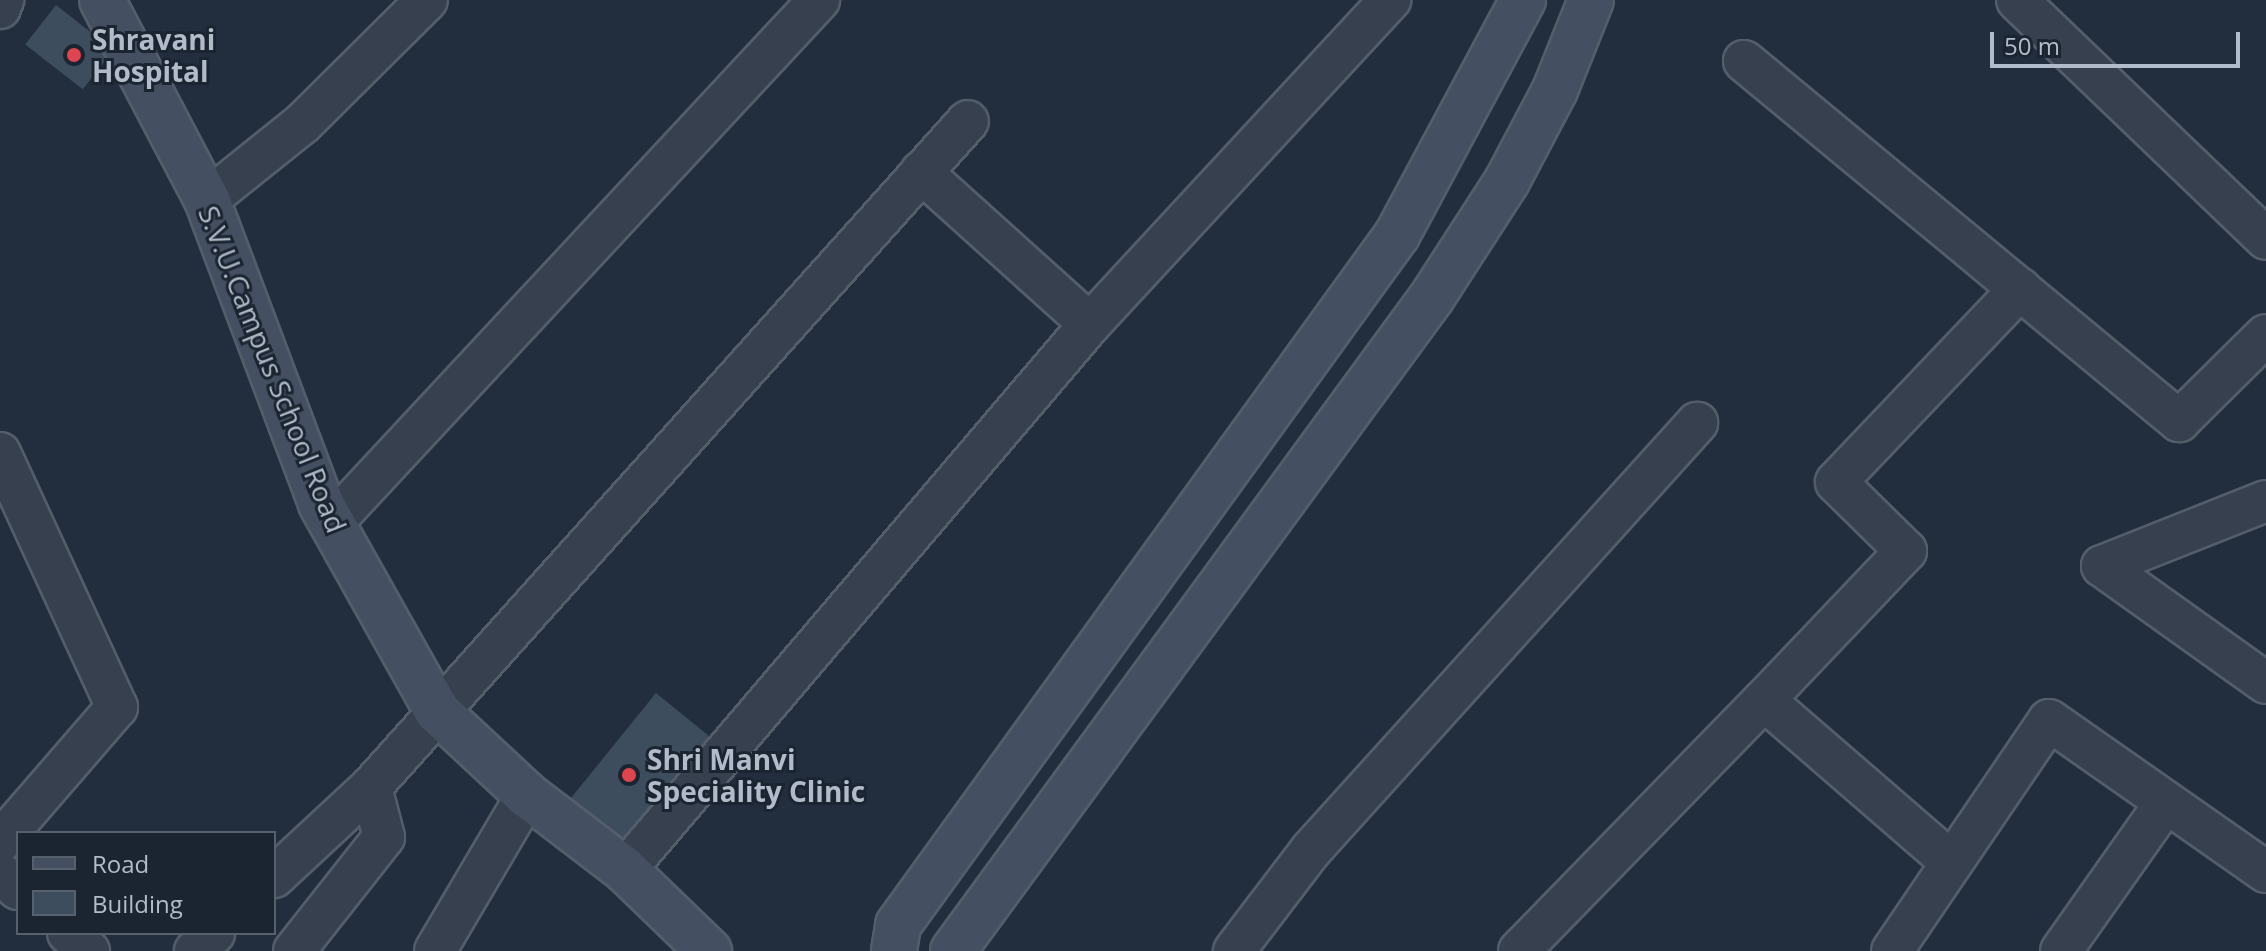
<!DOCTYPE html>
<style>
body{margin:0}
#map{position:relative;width:2266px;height:951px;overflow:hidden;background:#222e3e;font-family:"Open Sans",sans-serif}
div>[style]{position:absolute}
.building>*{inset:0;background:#3e4d5d;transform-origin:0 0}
.roads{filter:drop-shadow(2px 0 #545e6b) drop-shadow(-2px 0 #545e6b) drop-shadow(0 2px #545e6b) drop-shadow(0 -2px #545e6b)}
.street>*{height:40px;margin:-20px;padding:0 20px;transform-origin:20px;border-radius:20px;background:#36404e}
.secondary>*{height:44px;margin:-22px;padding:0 22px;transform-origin:22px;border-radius:22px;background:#444f61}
.dots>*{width:22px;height:22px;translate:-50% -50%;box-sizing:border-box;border:4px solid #1b2532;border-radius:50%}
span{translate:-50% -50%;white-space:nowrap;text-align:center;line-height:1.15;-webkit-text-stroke:6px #1b2532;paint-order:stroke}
.poi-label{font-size:28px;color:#b1bbc9;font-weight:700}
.left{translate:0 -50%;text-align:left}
.street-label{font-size:28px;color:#b1bbc9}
.legend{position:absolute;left:16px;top:831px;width:260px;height:104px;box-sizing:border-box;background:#1b2532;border:2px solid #57616e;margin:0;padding:10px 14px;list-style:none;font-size:24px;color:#b1bbc9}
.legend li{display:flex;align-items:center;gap:16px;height:40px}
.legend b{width:40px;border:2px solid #57616e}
.scale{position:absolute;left:1990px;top:32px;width:250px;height:36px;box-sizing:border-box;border:4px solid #b1bbc9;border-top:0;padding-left:10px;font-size:24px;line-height:28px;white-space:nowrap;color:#b1bbc9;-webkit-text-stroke:6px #1b2532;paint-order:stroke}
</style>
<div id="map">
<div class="building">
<i style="left:56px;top:5px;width:73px;height:50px;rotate:38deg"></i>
<i style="left:656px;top:693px;width:71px;height:138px;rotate:39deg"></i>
</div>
<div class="roads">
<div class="street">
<i style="left:2017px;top:0;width:345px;rotate:43.8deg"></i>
<i style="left:0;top:8px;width:9px;rotate:-69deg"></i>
<i style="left:1744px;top:61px;width:565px;rotate:39.61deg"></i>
<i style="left:2179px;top:421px;width:122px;rotate:-44.7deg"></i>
<i style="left:921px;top:172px;width:227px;rotate:42deg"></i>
<i style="left:207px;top:200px;width:122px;rotate:-38.7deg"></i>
<i style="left:302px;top:124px;width:176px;rotate:-44.8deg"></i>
<i style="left:0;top:453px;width:280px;rotate:65.3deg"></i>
<i style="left:117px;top:707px;width:179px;rotate:130.9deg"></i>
<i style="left:332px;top:523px;width:715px;rotate:-47.04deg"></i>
<i style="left:2102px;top:566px;width:201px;rotate:35.5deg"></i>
<i style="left:2102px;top:566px;width:176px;rotate:-21.6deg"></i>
<i style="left:1764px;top:700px;width:206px;rotate:-46.4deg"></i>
<i style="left:1906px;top:551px;width:98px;rotate:-135.4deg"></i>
<i style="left:1836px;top:482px;width:267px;rotate:-46.4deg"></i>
<i style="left:625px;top:870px;width:717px;rotate:-49.58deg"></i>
<i style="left:1090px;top:324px;width:442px;rotate:-47.2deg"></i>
<i style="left:0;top:873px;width:24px;rotate:42deg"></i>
<i style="left:274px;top:877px;width:132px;rotate:-42.9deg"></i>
<i style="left:371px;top:787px;width:894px;rotate:-48.13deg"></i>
<i style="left:68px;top:933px;width:28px;rotate:41deg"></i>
<i style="left:195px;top:951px;width:26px;rotate:-43deg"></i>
<i style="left:294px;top:951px;width:145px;rotate:-51.7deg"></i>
<i style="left:384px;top:837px;width:52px;rotate:-104.6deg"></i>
<i style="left:435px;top:951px;width:181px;rotate:-59.5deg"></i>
<i style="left:1234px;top:951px;width:127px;rotate:-52.7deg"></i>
<i style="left:1311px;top:850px;width:576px;rotate:-47.89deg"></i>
<i style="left:1519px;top:951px;width:351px;rotate:-45.7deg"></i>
<i style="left:1764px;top:700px;width:247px;rotate:40.9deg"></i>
<i style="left:1892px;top:951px;width:279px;rotate:-55.8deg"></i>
<i style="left:2049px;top:720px;width:265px;rotate:35deg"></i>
<i style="left:2061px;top:951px;width:179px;rotate:-54.8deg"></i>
</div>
<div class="secondary">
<i style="left:102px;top:0;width:226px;rotate:62.3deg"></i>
<i style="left:207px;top:200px;width:325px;rotate:69.4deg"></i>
<i style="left:321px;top:504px;width:237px;rotate:60.7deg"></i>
<i style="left:437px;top:711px;width:123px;rotate:43deg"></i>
<i style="left:527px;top:795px;width:123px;rotate:37.4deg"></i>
<i style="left:625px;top:870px;width:117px;rotate:44deg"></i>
<i style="left:894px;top:951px;width:26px;rotate:-81deg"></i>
<i style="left:898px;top:925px;width:852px;rotate:-54.13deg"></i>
<i style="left:1397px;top:235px;width:267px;rotate:-61.8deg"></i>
<i style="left:953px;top:951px;width:811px;rotate:-53.78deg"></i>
<i style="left:1432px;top:297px;width:138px;rotate:-57.1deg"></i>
<i style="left:1507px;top:181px;width:103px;rotate:-62.2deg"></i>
<i style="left:1555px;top:90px;width:97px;rotate:-68.2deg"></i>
</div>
</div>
<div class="dots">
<i style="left:74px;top:55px;background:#e0444e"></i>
<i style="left:629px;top:775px;background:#e0444e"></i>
</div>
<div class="poi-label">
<span class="left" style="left:92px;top:55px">Shravani<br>Hospital</span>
<span class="left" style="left:647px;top:775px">Shri Manvi<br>Speciality Clinic</span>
</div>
<div class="street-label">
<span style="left:273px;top:369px;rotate:68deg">S.V.U.Campus School Road</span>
</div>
<ul class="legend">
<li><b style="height:10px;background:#444f61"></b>Road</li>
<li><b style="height:22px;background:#3e4d5d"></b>Building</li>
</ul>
<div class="scale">50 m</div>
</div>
